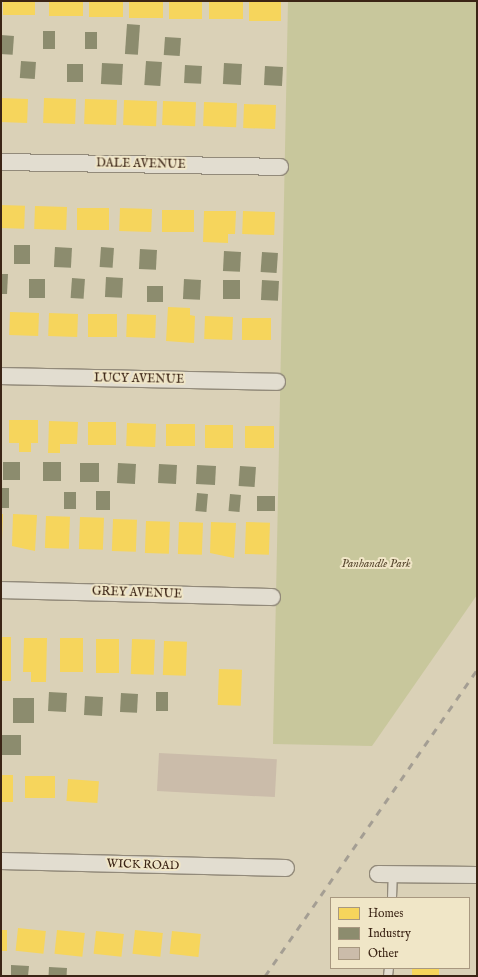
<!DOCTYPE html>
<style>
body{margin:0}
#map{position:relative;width:478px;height:977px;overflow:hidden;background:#dad1b7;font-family:"IM FELL English",serif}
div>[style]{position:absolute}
.green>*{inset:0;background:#c8c79c}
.homes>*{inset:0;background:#f6d55c;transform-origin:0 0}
.industry>*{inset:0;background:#8c8c6e;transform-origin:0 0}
.building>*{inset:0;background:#cbbcaa;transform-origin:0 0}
.roads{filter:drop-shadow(1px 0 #928a7a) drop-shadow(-1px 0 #928a7a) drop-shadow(0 1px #928a7a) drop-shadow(0 -1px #928a7a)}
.service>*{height:8px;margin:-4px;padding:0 4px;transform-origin:4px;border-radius:4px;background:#e2ddd0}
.minor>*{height:16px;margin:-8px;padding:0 8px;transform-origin:8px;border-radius:8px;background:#e2ddd0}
.rail>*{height:3px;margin-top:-1.5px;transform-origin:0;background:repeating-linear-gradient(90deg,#a49e93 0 7px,transparent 0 14px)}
span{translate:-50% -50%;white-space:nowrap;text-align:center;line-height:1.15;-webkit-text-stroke:4px #f0e6c7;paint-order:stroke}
.street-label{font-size:12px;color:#3b2415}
.park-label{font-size:12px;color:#5a4a31;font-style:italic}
.frame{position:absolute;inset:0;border:2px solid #3b2415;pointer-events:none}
.legend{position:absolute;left:330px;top:897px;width:140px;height:72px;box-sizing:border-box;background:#f0e6c7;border:1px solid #a89880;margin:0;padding:5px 7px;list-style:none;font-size:12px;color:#3b2415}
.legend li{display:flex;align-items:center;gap:8px;height:20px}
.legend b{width:20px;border:1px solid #a89880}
</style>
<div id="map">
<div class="green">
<i style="clip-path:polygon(288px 1px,477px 1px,477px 595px,372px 746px,273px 744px)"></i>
</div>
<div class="homes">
<i style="left:3px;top:1px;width:32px;height:14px"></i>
<i style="left:49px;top:1px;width:34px;height:15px"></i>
<i style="left:89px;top:1px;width:34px;height:16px"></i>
<i style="left:129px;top:1px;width:34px;height:17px"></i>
<i style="left:169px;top:1px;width:33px;height:18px"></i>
<i style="left:209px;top:1px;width:34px;height:18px"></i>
<i style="left:249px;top:1px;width:32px;height:20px"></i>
<i style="left:1px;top:98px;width:27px;height:24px;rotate:2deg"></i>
<i style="left:44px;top:98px;width:32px;height:25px;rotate:2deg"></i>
<i style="left:85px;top:99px;width:32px;height:25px;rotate:2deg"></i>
<i style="left:124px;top:100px;width:33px;height:25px;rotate:2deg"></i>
<i style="left:163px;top:101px;width:33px;height:24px;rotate:2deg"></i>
<i style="left:204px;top:102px;width:33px;height:24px;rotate:2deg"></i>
<i style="left:244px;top:104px;width:32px;height:24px;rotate:2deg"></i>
<i style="left:1px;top:205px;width:24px;height:23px;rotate:2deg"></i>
<i style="left:35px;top:206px;width:32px;height:23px;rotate:2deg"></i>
<i style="left:77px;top:208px;width:32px;height:22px"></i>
<i style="left:120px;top:208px;width:32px;height:23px;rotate:2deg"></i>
<i style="left:162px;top:210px;width:32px;height:22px"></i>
<i style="clip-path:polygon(204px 211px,236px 211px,235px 234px,228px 234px,228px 243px,203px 242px)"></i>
<i style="left:243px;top:211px;width:32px;height:23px;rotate:2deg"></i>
<i style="clip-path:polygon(168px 307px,190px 308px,190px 315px,195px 316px,194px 343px,166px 341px)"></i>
<i style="left:10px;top:312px;width:29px;height:23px;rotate:2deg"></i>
<i style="left:49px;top:313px;width:29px;height:23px;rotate:2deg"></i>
<i style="left:88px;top:314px;width:29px;height:23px"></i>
<i style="left:127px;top:314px;width:29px;height:23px;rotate:2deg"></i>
<i style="left:205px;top:316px;width:28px;height:23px;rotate:2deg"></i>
<i style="left:242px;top:318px;width:29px;height:22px"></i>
<i style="clip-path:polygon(9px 420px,38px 420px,38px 443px,31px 443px,31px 452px,19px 452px,19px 443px,9px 443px)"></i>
<i style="clip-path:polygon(49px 421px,78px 422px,77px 444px,60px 444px,60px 453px,48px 453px)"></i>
<i style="left:88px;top:422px;width:28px;height:23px"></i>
<i style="left:127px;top:423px;width:29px;height:23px;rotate:2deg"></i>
<i style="left:166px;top:424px;width:29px;height:22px"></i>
<i style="left:205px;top:425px;width:28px;height:23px"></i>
<i style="left:245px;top:426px;width:29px;height:22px"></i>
<i style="clip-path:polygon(1px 514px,3px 514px,2px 539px,1px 539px)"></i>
<i style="clip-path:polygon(13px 514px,37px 515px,35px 551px,12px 546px)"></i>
<i style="left:46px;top:516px;width:24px;height:32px;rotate:2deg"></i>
<i style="left:80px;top:517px;width:24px;height:32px;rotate:2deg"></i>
<i style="left:113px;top:519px;width:24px;height:32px;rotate:2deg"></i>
<i style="left:146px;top:521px;width:24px;height:32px;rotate:2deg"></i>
<i style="left:179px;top:522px;width:24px;height:32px;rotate:2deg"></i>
<i style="clip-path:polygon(211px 522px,236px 523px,234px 558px,210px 553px)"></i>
<i style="left:246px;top:522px;width:24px;height:32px;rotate:2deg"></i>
<i style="left:1px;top:637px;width:10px;height:44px"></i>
<i style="clip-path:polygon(24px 638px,47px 638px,46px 682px,31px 682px,31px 672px,23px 672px)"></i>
<i style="left:60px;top:638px;width:23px;height:34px"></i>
<i style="left:96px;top:639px;width:23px;height:34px"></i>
<i style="left:132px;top:639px;width:23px;height:35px;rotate:2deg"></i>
<i style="left:164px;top:641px;width:23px;height:34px;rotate:2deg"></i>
<i style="left:219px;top:669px;width:23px;height:36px;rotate:2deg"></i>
<i style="left:1px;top:775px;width:12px;height:27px"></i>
<i style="left:25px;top:776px;width:30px;height:22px"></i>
<i style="left:68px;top:779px;width:31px;height:22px;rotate:4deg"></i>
<i style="left:18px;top:928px;width:28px;height:23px;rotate:6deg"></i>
<i style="left:1px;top:930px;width:6px;height:21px"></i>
<i style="left:57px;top:930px;width:28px;height:24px;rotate:6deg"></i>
<i style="left:135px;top:930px;width:28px;height:24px;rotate:6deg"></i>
<i style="left:96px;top:931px;width:28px;height:23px;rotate:6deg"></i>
<i style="left:172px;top:931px;width:29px;height:23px;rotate:6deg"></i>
<i style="left:412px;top:968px;width:27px;height:8px"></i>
</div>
<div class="industry">
<i style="left:127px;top:24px;width:13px;height:30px;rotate:4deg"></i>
<i style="left:43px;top:31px;width:12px;height:18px"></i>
<i style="left:85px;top:32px;width:12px;height:17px"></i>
<i style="left:1px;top:35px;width:13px;height:19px;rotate:4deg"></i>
<i style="left:165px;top:37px;width:16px;height:18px;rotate:4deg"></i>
<i style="left:21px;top:61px;width:15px;height:17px;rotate:4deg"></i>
<i style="left:146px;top:61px;width:16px;height:24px;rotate:4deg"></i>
<i style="left:102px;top:63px;width:21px;height:21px;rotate:3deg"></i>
<i style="left:224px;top:63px;width:18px;height:21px;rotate:3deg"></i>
<i style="left:67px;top:64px;width:16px;height:18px"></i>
<i style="left:185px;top:65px;width:17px;height:18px;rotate:3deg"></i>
<i style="left:265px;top:66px;width:18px;height:19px;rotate:3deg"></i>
<i style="left:14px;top:245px;width:16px;height:19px"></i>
<i style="left:55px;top:247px;width:17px;height:20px;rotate:3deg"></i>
<i style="left:101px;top:247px;width:13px;height:20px;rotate:4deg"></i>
<i style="left:140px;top:249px;width:17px;height:20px;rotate:3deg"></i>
<i style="left:224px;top:251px;width:17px;height:20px;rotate:3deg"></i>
<i style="left:262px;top:252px;width:16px;height:20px;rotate:4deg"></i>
<i style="clip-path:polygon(1px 274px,8px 274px,7px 294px,1px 294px)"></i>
<i style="left:106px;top:277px;width:17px;height:20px;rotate:3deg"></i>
<i style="left:72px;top:278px;width:13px;height:20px;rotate:4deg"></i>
<i style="left:29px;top:279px;width:16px;height:19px"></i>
<i style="left:184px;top:279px;width:17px;height:20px;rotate:3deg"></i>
<i style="left:223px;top:280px;width:17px;height:19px"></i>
<i style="left:262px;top:280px;width:17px;height:20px;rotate:3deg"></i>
<i style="left:147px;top:286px;width:16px;height:16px"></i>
<i style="left:3px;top:462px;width:17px;height:18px"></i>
<i style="left:43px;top:462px;width:18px;height:19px"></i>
<i style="left:80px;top:463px;width:19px;height:19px"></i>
<i style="left:118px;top:463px;width:18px;height:20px;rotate:3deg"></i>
<i style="left:159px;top:464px;width:18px;height:19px;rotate:3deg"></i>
<i style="left:197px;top:465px;width:19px;height:19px;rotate:3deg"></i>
<i style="left:240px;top:466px;width:16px;height:20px;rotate:4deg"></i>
<i style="left:1px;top:488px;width:8px;height:20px"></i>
<i style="left:96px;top:491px;width:14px;height:19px"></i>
<i style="left:64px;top:492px;width:12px;height:17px"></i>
<i style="left:197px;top:493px;width:11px;height:18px;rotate:5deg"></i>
<i style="left:230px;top:494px;width:11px;height:17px;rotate:5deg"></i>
<i style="left:257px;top:496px;width:18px;height:15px"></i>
<i style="left:49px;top:692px;width:18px;height:19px;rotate:3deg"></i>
<i style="left:156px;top:692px;width:12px;height:19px"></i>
<i style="left:121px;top:693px;width:17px;height:19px;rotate:3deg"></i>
<i style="left:85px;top:696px;width:18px;height:19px;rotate:3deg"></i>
<i style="left:13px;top:698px;width:21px;height:25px"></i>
<i style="left:1px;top:735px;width:20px;height:20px"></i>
<i style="clip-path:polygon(11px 965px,29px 966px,28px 976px,11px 976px)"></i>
<i style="left:49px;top:967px;width:18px;height:9px;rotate:3deg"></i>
</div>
<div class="building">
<i style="left:159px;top:753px;width:118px;height:38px;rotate:3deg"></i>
</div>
<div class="roads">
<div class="service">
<i style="left:392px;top:898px;width:24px;rotate:-88deg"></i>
<i style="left:388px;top:976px;width:8px;rotate:-83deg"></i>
</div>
<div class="minor">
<i style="left:1px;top:162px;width:279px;rotate:1deg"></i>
<i style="left:1px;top:376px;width:276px;rotate:1.2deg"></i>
<i style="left:1px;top:590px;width:271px;rotate:1.5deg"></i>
<i style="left:1px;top:861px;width:285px;rotate:1.4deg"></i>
<i style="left:378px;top:874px;width:99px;rotate:0.6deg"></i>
</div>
</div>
<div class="rail">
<i style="left:265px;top:976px;width:372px;rotate:-55.3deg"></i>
</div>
<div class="street-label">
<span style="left:141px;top:164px;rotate:1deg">DALE AVENUE</span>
<span style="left:139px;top:379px;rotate:1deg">LUCY AVENUE</span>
<span style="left:137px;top:593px;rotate:2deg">GREY AVENUE</span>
<span style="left:143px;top:865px;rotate:2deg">WICK ROAD</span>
</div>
<div class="park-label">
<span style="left:376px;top:564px">Panhandle Park</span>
</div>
<div class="frame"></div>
<ul class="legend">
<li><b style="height:11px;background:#f6d55c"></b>Homes</li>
<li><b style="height:11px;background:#8c8c6e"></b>Industry</li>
<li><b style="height:11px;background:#cbbcaa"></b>Other</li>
</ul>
</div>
